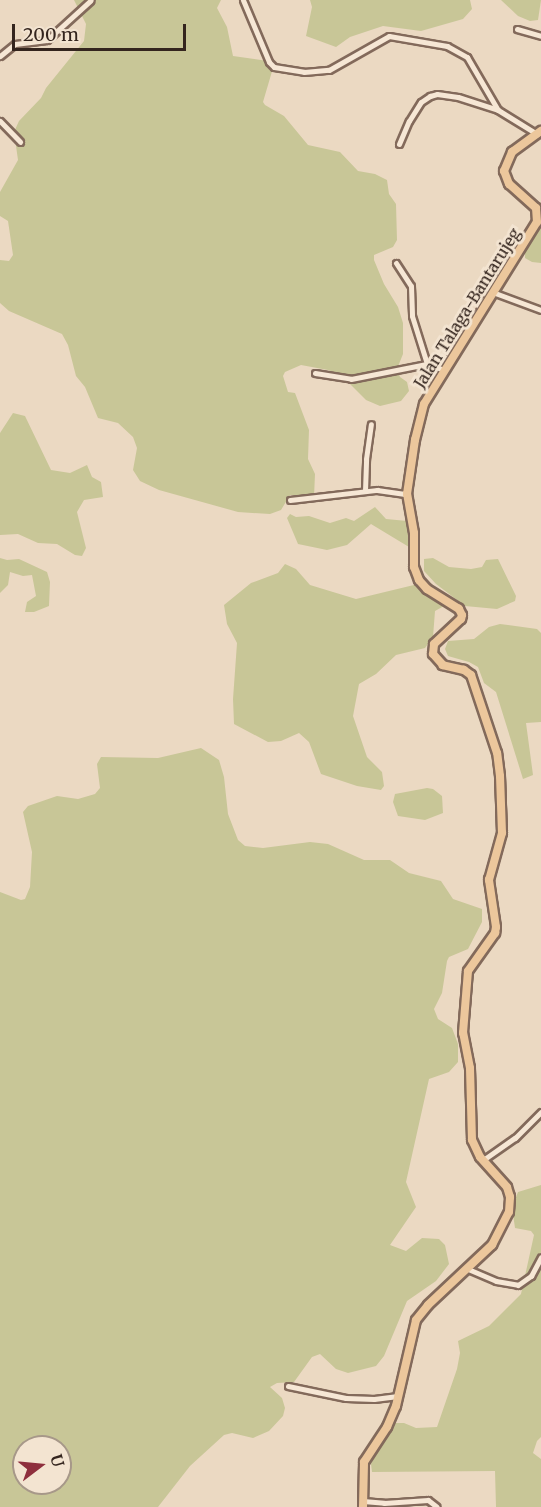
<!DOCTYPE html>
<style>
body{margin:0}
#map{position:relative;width:541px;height:1507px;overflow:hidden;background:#ebd9c2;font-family:Merriweather,serif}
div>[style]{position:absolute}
.green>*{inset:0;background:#c8c697}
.roads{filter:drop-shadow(2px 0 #836a5b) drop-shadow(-2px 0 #836a5b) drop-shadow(0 2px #836a5b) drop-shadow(0 -2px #836a5b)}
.minor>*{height:5px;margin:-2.5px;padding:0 2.5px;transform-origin:2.5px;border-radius:2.5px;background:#f6e7d5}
.primary>*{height:8px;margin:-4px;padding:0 4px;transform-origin:4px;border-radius:4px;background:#ecc79c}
span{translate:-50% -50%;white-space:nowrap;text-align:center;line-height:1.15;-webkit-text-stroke:6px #f3e4d1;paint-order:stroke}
.street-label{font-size:16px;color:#34251e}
.north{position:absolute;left:12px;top:1435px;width:60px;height:60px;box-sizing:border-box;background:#f3e4d1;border:2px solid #a79889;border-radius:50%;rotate:74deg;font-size:16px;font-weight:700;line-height:24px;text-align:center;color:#34251e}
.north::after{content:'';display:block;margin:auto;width:21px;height:27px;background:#8e2f3d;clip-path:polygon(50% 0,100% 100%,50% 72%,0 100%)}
.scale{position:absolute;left:12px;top:24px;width:174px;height:27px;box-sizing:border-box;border:3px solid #34251e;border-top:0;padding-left:8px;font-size:18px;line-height:21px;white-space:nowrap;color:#34251e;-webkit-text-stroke:4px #f3e4d1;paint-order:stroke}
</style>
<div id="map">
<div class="green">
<i style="clip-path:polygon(74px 0,221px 0,217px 8px,227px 27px,233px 56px,268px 61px,273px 68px,263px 102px,265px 105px,284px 116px,308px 145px,340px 152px,358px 171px,375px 174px,387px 180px,389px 194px,396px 204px,397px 240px,393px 247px,374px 255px,374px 260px,384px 284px,398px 307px,403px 323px,403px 354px,397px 369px,400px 377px,407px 382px,409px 391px,401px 401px,380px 406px,366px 400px,341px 375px,328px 370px,301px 365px,285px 372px,283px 376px,288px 392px,295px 393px,309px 430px,308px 459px,315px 474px,314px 497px,290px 495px,281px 510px,270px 514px,238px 512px,159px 490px,140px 481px,133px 470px,137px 448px,133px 437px,118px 423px,98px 418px,85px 387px,76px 376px,68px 345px,62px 334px,9px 311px,0 303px,0 260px,9px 261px,13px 255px,8px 221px,0 216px,0 192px,18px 160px,14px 132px,19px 121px,41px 98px,46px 88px,84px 41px,86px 24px)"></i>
<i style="clip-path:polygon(310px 0,470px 0,472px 9px,463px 19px,421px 31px,383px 26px,350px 37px,336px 47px,306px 36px,312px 7px)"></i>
<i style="clip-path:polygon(501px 0,541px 0,538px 20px,530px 21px,518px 16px)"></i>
<i style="clip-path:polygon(541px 218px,541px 263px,532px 262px,525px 258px,525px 250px)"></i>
<i style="clip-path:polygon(13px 413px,25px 416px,51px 470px,70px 473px,87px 465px,92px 477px,101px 482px,103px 497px,84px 500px,77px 512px,86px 548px,82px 556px,75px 555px,57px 544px,38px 543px,18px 534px,0 535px,0 433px)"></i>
<i style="clip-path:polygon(375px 507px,386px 519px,407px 521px,409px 547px,371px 524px,347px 545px,327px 550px,298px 544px,287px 518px,290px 514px,296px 517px,309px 516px,330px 523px,346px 518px,354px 521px)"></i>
<i style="clip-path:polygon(0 558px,7px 560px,19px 559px,47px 572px,50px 582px,49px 606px,34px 612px,25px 612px,27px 602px,36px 596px,32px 575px,23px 576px,10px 572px,8px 585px,0 593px)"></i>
<i style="clip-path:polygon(433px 558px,449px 567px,471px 569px,482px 567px,486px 560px,498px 559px,516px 596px,515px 601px,497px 609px,465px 606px,436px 584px,424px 571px,424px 559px)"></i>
<i style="clip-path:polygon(285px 564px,296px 569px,310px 585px,356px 599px,418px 584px,444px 606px,435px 611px,433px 637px,425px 648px,396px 655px,376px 674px,359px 684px,353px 716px,367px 757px,382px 772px,384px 786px,381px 790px,357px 786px,321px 774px,309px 742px,299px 733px,281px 741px,268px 742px,234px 724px,233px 699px,237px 643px,227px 624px,224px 605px,251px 583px,278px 573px)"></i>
<i style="clip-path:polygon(500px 624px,537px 629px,541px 633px,541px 722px,526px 723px,533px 775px,523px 779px,496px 692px,484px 683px,478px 667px,469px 662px,448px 656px,445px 649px,448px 641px,474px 639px,489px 627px)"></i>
<i style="clip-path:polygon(evenodd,201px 748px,219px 760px,224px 777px,228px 814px,238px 840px,245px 846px,263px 848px,310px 842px,328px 844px,364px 860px,390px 860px,409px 873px,441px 881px,453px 899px,482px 909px,482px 922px,468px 949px,449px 957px,447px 961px,442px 993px,434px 1009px,438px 1019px,452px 1028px,458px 1044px,458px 1062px,449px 1072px,429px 1079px,406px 1182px,416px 1207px,390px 1245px,406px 1251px,422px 1238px,439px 1239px,445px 1245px,449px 1264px,436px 1281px,407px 1301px,384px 1356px,376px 1366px,348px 1373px,336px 1369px,320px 1354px,312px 1357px,294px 1382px,277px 1383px,270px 1387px,282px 1398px,285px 1408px,283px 1416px,269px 1431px,253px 1438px,232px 1433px,224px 1435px,190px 1466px,158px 1507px,0 1507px,0 892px,21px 900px,25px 899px,30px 887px,32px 852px,23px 812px,28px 806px,57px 796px,78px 799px,95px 794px,100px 788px,97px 764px,101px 757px,158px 758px,201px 748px,24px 1447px,60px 1447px,60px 1483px,24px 1483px,24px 1447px)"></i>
<i style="clip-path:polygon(427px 788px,433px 789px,442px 796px,443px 813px,425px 820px,398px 816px,393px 802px,395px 794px)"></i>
<i style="clip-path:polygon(541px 1185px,541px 1437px,537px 1441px,533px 1453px,541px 1459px,541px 1507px,496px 1507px,495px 1471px,372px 1472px,371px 1464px,377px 1450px,392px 1423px,404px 1423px,416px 1428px,437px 1427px,457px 1369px,460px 1353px,458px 1341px,489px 1326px,521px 1294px,534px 1235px,531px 1231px,515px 1228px,512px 1207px,518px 1192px)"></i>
</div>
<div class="roads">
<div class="minor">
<i style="left:243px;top:0;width:67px;rotate:67.2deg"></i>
<i style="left:269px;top:62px;width:7px;rotate:45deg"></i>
<i style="left:274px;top:67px;width:30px;rotate:9deg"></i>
<i style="left:304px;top:72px;width:25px;rotate:-5deg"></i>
<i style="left:329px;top:70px;width:69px;rotate:-29.5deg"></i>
<i style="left:389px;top:36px;width:59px;rotate:9.8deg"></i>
<i style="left:447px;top:46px;width:23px;rotate:29deg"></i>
<i style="left:467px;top:57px;width:61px;rotate:59.7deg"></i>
<i style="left:498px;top:110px;width:46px;rotate:31.6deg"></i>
<i style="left:517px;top:29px;width:25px;rotate:16deg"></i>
<i style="left:0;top:56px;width:19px;rotate:-39deg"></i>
<i style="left:15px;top:44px;width:32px;rotate:-7deg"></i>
<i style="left:47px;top:40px;width:59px;rotate:-42.3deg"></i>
<i style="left:0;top:121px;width:29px;rotate:46deg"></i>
<i style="left:399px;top:144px;width:25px;rotate:-67deg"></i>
<i style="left:409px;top:121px;width:22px;rotate:-58deg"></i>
<i style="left:421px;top:102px;width:11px;rotate:-34deg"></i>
<i style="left:430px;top:96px;width:7px;rotate:-16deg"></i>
<i style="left:437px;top:94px;width:21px;rotate:8deg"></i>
<i style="left:458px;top:97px;width:42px;rotate:18deg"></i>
<i style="left:396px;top:263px;width:27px;rotate:57deg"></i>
<i style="left:411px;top:286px;width:30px;rotate:88deg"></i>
<i style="left:412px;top:316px;width:50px;rotate:72.6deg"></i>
<i style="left:495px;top:293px;width:49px;rotate:20.3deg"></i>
<i style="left:315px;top:373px;width:36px;rotate:9deg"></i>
<i style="left:351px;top:379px;width:77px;rotate:-11.2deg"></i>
<i style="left:427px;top:364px;width:18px;rotate:19deg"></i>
<i style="left:365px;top:491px;width:32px;rotate:-88deg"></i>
<i style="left:366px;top:459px;width:35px;rotate:-82deg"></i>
<i style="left:290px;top:500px;width:88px;rotate:-6.6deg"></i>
<i style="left:377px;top:490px;width:30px;rotate:8deg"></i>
<i style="left:483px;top:1160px;width:39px;rotate:-35deg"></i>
<i style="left:515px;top:1138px;width:37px;rotate:-45deg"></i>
<i style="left:468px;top:1269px;width:30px;rotate:23deg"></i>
<i style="left:496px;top:1281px;width:22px;rotate:10deg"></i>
<i style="left:518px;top:1285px;width:16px;rotate:-35deg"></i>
<i style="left:531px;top:1276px;width:21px;rotate:-62deg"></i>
<i style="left:288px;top:1386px;width:59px;rotate:11.7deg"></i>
<i style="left:346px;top:1398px;width:28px;rotate:2deg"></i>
<i style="left:374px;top:1399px;width:24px;rotate:-7deg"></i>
<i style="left:363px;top:1501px;width:21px;rotate:5deg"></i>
<i style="left:384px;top:1503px;width:44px;rotate:-3.9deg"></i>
<i style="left:428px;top:1500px;width:11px;rotate:38deg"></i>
</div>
<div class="primary">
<i style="left:363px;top:1507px;width:45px;rotate:-88.7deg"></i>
<i style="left:364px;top:1462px;width:42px;rotate:-56.7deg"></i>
<i style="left:387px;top:1427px;width:23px;rotate:-67deg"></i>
<i style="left:396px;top:1406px;width:88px;rotate:-76.9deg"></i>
<i style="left:416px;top:1320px;width:19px;rotate:-51deg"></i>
<i style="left:428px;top:1305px;width:88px;rotate:-43.2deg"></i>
<i style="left:492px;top:1245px;width:37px;rotate:-63deg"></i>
<i style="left:509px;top:1212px;width:15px;rotate:-86deg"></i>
<i style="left:510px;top:1197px;width:10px;rotate:-107deg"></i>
<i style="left:507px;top:1187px;width:40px;rotate:-132deg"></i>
<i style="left:480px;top:1157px;width:19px;rotate:-115deg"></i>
<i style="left:472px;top:1140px;width:72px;rotate:-91.6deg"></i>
<i style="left:470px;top:1068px;width:36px;rotate:-101deg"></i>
<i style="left:463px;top:1033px;width:62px;rotate:-85.4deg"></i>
<i style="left:468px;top:971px;width:47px;rotate:-54.6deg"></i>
<i style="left:495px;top:933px;width:6px;rotate:-81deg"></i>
<i style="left:496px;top:927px;width:48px;rotate:-98.5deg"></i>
<i style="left:489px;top:880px;width:49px;rotate:-74.5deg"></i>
<i style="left:502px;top:833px;width:57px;rotate:-92deg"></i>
<i style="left:500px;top:776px;width:23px;rotate:-97deg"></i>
<i style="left:497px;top:753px;width:82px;rotate:-108.4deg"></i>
<i style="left:471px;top:675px;width:9px;rotate:-144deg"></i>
<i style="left:464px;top:670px;width:22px;rotate:-167deg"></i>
<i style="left:443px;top:665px;width:15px;rotate:-132deg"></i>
<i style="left:433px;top:654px;width:10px;rotate:-84deg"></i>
<i style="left:434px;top:644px;width:37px;rotate:-43deg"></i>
<i style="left:461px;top:619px;width:4px;rotate:-76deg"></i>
<i style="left:462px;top:615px;width:7px;rotate:-117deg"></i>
<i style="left:459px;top:609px;width:38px;rotate:-148deg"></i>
<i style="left:427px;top:589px;width:12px;rotate:-132deg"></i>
<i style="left:419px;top:580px;width:14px;rotate:-111deg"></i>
<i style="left:414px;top:567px;width:34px;rotate:-90deg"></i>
<i style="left:414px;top:533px;width:40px;rotate:-100deg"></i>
<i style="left:407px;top:494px;width:55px;rotate:-81.6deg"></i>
<i style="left:415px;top:440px;width:37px;rotate:-76deg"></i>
<i style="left:424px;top:404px;width:214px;rotate:-58.2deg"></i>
<i style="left:537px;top:222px;width:14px;rotate:-94deg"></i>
<i style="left:536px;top:208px;width:36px;rotate:-138deg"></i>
<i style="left:509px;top:184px;width:14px;rotate:-111deg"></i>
<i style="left:504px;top:171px;width:21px;rotate:-67deg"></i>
<i style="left:512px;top:152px;width:36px;rotate:-36deg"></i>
</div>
</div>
<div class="street-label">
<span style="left:467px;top:308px;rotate:-58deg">Jalan Talaga-Bantarujeg</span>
</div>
<div class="north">U</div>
<div class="scale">200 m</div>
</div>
